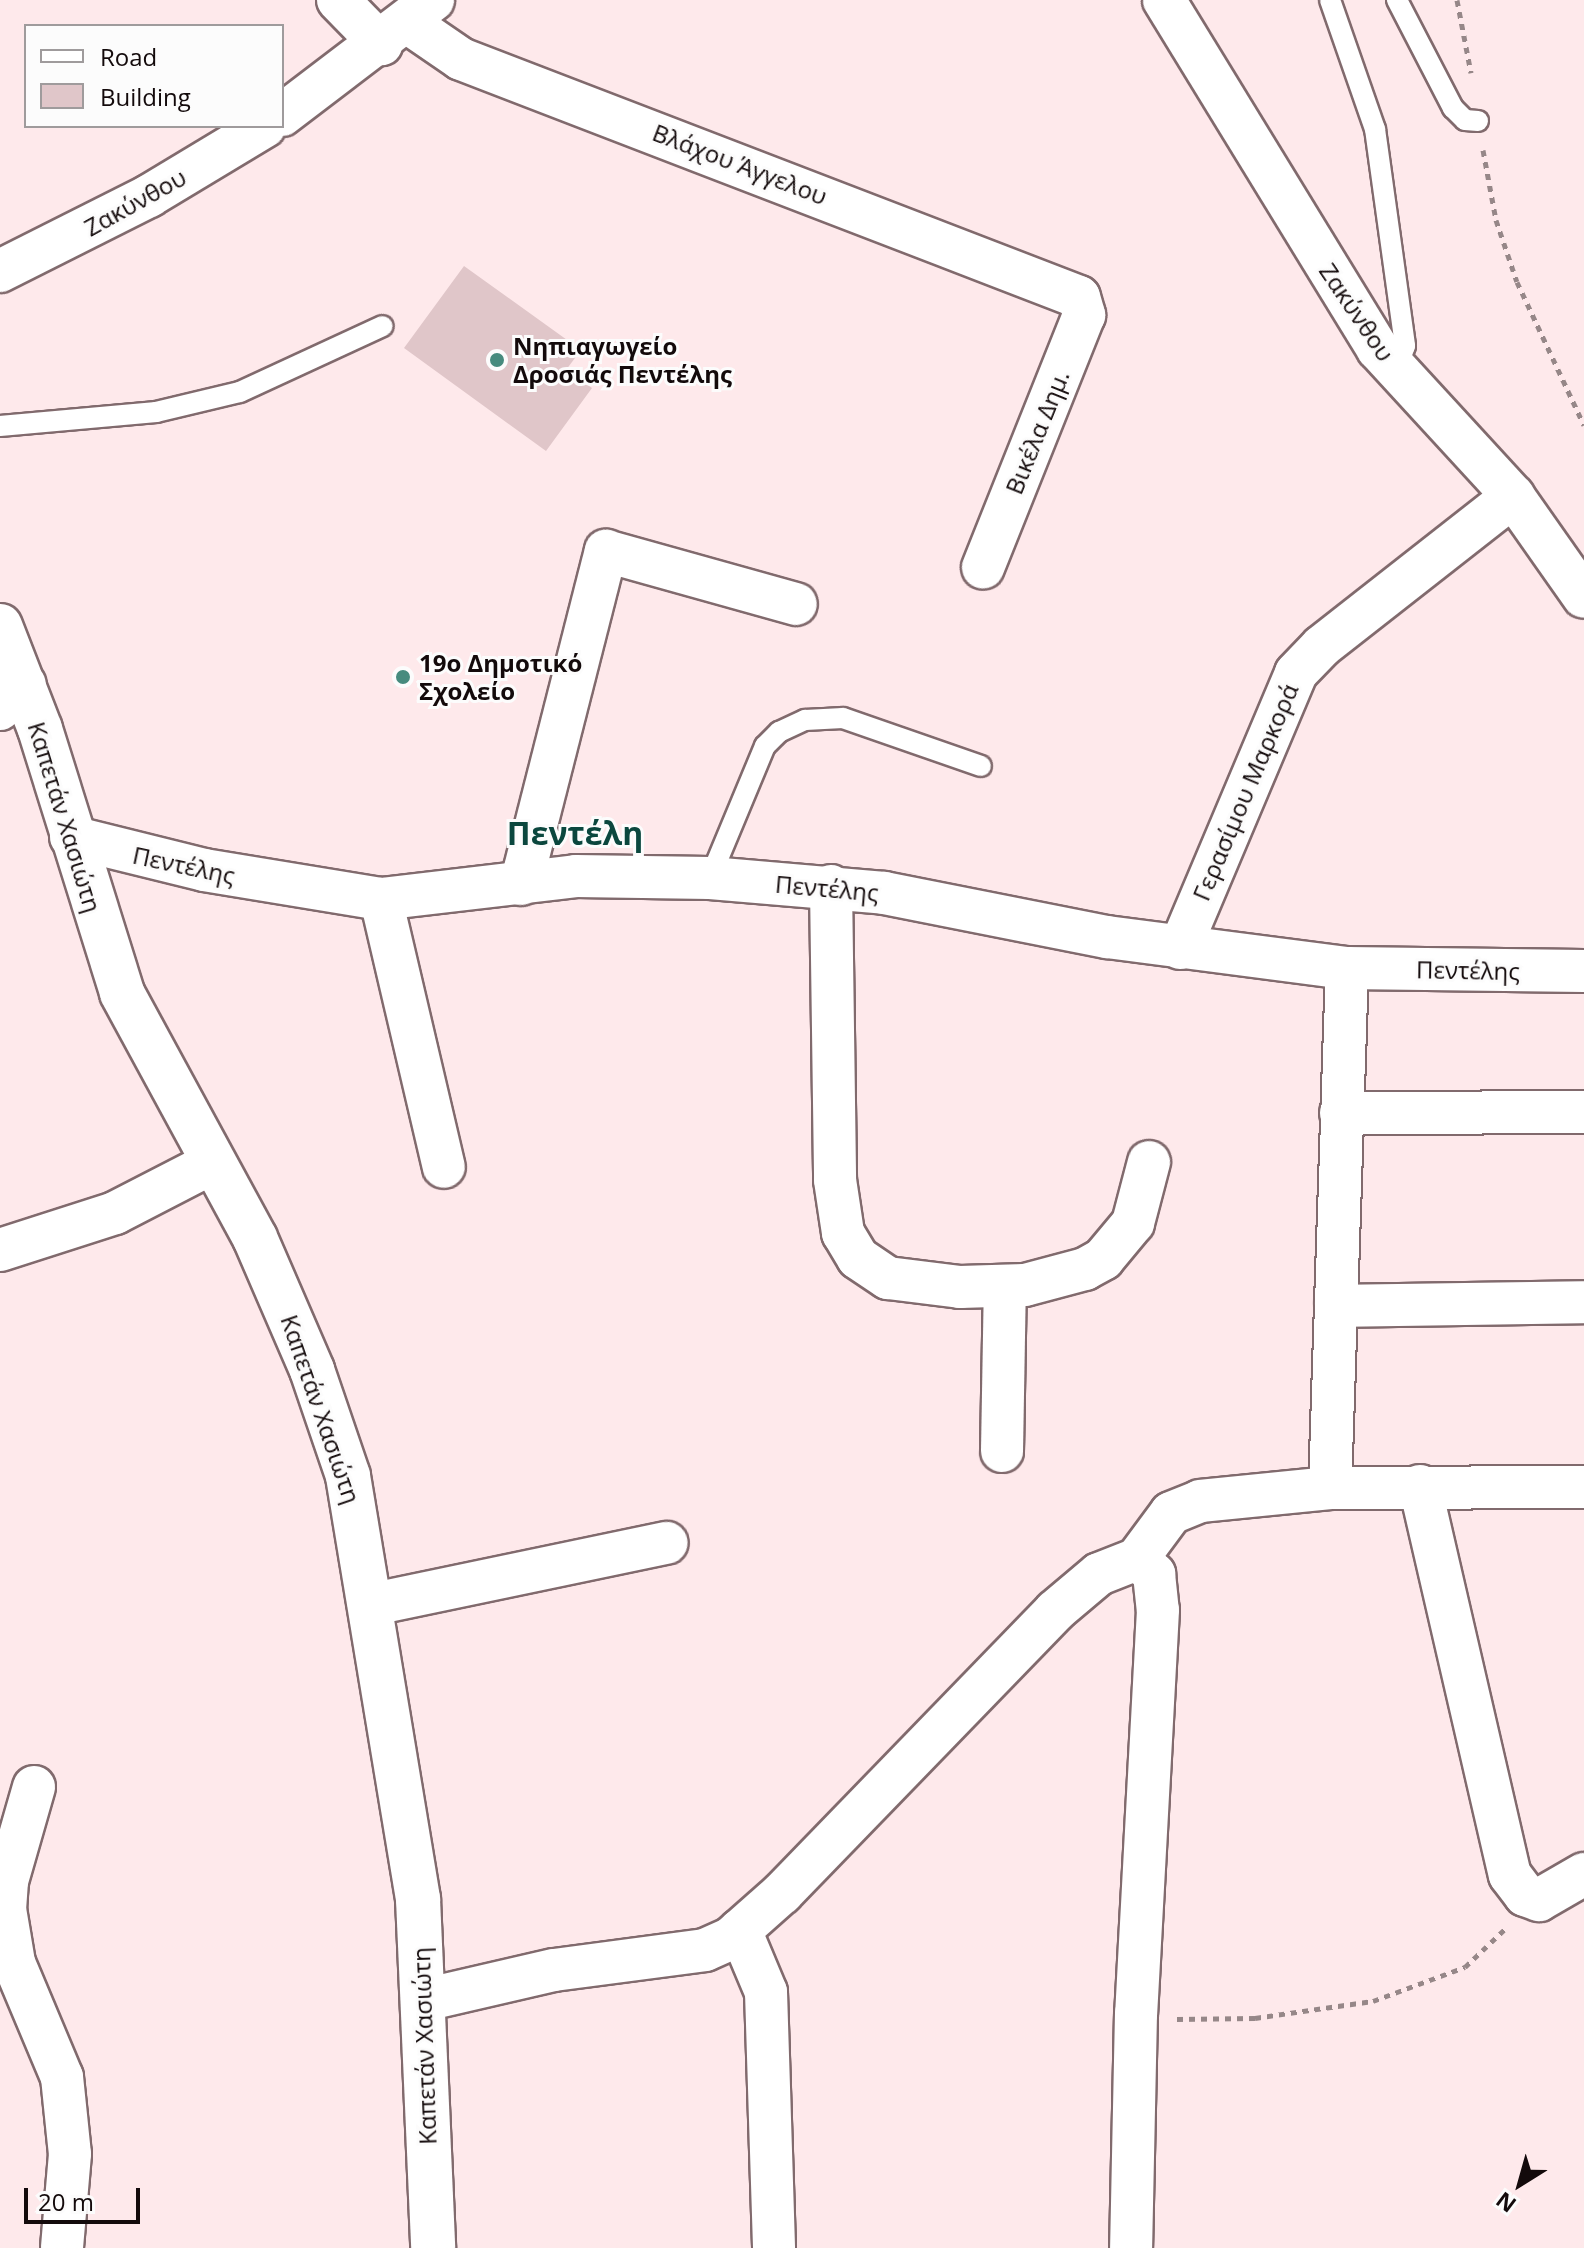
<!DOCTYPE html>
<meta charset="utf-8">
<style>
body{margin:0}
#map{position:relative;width:1584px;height:2248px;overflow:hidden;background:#fee9eb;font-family:"Open Sans",sans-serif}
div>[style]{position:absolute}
.building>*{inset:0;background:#e0c6c9}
.path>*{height:5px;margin-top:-2.5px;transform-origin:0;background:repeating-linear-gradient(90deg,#968788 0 6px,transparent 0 12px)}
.roads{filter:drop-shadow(2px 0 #816a6d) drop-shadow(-2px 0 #816a6d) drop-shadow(0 2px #816a6d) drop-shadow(0 -2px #816a6d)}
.service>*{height:20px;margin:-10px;padding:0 10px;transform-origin:10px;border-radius:10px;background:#fff}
.minor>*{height:42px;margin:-21px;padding:0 21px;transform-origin:21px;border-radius:21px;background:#fff}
.tertiary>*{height:44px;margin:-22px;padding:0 22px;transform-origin:22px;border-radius:22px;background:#fff}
.dots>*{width:22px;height:22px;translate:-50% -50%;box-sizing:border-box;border:4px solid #fcfcfc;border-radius:50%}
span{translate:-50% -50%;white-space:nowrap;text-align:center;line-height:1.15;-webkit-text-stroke:6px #fcfcfc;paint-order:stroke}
.street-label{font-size:24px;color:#130a0b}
.poi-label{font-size:24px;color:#130a0b;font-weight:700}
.left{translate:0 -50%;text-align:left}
.district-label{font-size:32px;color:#0b473e;font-weight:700}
.legend{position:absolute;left:24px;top:24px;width:260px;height:104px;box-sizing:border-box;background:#fcfcfc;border:2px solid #9f9b9c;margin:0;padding:10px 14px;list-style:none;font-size:24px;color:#130a0b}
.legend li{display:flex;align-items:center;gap:16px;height:40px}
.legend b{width:40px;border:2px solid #9f9b9c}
.north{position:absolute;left:1480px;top:2144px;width:80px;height:80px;-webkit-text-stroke:6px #fcfcfc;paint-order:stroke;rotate:217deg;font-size:22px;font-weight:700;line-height:32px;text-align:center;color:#130a0b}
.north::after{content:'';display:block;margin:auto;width:28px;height:36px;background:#130a0b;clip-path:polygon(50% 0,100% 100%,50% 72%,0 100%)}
.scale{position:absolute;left:24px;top:2188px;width:116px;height:36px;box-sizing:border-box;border:4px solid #130a0b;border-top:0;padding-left:10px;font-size:24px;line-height:28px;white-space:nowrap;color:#130a0b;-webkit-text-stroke:6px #fcfcfc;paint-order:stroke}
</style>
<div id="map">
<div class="building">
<i style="clip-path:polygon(464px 266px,581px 350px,566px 370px,592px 388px,546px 451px,404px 348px)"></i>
</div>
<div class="path">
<i style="left:1457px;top:0;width:74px;rotate:79.1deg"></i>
<i style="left:1483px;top:150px;width:71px;rotate:79.5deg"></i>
<i style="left:1496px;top:220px;width:65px;rotate:71.3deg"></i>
<i style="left:1517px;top:282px;width:158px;rotate:64.9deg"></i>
<i style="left:1177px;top:2019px;width:78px;rotate:-0.7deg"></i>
<i style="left:1255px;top:2018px;width:119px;rotate:-8.2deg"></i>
<i style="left:1373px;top:2001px;width:98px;rotate:-20.3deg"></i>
<i style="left:1465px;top:1967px;width:58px;rotate:-43.6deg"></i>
</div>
<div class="roads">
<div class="service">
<i style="left:1330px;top:0;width:137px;rotate:70.8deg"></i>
<i style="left:1375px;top:129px;width:219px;rotate:82.1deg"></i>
<i style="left:1405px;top:346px;width:25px;rotate:111deg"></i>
<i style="left:1397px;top:0;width:122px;rotate:62.6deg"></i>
<i style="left:1453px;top:108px;width:17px;rotate:45deg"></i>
<i style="left:1465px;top:120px;width:13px;rotate:4deg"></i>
<i style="left:0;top:426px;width:157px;rotate:-5.1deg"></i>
<i style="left:156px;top:412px;width:86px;rotate:-13.4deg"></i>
<i style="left:240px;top:392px;width:157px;rotate:-24.8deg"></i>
<i style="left:710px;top:878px;width:143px;rotate:-67.4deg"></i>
<i style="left:765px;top:746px;width:20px;rotate:-45deg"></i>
<i style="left:779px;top:732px;width:29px;rotate:-25deg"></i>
<i style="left:805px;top:720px;width:38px;rotate:-3deg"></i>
<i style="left:843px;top:718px;width:146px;rotate:19.2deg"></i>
</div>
<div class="minor">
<i style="left:338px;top:0;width:62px;rotate:45.7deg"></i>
<i style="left:1164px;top:0;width:409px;rotate:58.5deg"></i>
<i style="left:1378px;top:349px;width:200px;rotate:47.4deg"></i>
<i style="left:1513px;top:496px;width:123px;rotate:54.9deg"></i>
<i style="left:407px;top:22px;width:65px;rotate:34.4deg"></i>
<i style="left:461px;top:59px;width:662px;rotate:21.06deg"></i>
<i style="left:1079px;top:297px;width:19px;rotate:74deg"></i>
<i style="left:1084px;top:315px;width:272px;rotate:111.8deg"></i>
<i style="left:282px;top:115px;width:190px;rotate:-37.3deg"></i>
<i style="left:0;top:271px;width:167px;rotate:-26.7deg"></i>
<i style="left:149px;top:196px;width:135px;rotate:-31.1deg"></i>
<i style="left:0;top:709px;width:35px;rotate:-45deg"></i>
<i style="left:71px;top:837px;width:137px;rotate:13.9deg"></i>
<i style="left:204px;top:870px;width:179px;rotate:9.3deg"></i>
<i style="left:381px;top:899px;width:196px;rotate:-6.7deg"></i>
<i style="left:576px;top:876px;width:134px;rotate:0.9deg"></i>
<i style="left:710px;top:878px;width:175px;rotate:4.9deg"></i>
<i style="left:884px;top:893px;width:227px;rotate:11.2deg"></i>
<i style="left:1107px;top:937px;width:242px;rotate:7.4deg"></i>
<i style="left:1347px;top:968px;width:237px;rotate:0.7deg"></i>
<i style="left:521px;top:884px;width:344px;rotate:-75.7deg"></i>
<i style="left:606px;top:551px;width:197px;rotate:15.6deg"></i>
<i style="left:831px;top:886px;width:294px;rotate:89.2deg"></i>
<i style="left:835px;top:1180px;width:54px;rotate:81.4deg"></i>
<i style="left:843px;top:1233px;width:29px;rotate:59deg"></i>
<i style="left:858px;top:1258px;width:36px;rotate:34deg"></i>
<i style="left:888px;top:1278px;width:73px;rotate:7.1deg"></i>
<i style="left:960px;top:1287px;width:65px;rotate:-1.8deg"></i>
<i style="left:1025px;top:1285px;width:62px;rotate:-14.9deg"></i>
<i style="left:1085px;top:1269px;width:21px;rotate:-29deg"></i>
<i style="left:1103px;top:1259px;width:47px;rotate:-50.2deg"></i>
<i style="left:1133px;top:1223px;width:63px;rotate:-75.3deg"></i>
<i style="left:381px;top:899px;width:275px;rotate:76.8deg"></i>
<i style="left:1180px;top:948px;width:298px;rotate:-67.1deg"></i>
<i style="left:1296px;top:673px;width:37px;rotate:-46deg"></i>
<i style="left:1322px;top:646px;width:243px;rotate:-38.1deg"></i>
<i style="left:1341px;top:1113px;width:243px;rotate:-0.2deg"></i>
<i style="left:0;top:1250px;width:121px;rotate:-17.8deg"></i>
<i style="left:115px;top:1213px;width:111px;rotate:-27.3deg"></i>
<i style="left:1336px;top:1306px;width:248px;rotate:-0.9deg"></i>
<i style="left:1002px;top:1451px;width:164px;rotate:-89deg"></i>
<i style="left:1420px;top:1486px;width:399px;rotate:77deg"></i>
<i style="left:1510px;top:1875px;width:25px;rotate:53deg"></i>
<i style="left:1525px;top:1895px;width:15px;rotate:20deg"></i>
<i style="left:1539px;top:1900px;width:52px;rotate:-30deg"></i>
<i style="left:1330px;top:1488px;width:520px;rotate:-88.13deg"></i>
<i style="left:1137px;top:1559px;width:57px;rotate:-53.5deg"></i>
<i style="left:1171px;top:1513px;width:31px;rotate:-22deg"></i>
<i style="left:1200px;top:1501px;width:131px;rotate:-5.7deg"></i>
<i style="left:1330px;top:1488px;width:254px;rotate:-0.2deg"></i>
<i style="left:369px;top:1605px;width:304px;rotate:-11.8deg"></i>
<i style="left:34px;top:1787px;width:98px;rotate:106deg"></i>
<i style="left:7px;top:1881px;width:28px;rotate:94deg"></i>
<i style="left:5px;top:1909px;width:55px;rotate:80.5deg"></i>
<i style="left:14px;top:1963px;width:124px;rotate:67.2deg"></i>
<i style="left:62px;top:2077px;width:77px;rotate:84.1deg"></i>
<i style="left:70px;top:2154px;width:94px;rotate:94.9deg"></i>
<i style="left:740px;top:1930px;width:67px;rotate:67.2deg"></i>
<i style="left:766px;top:1992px;width:256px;rotate:88.2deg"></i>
<i style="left:424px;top:2000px;width:133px;rotate:-13deg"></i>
<i style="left:554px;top:1970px;width:152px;rotate:-7.5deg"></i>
<i style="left:705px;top:1950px;width:27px;rotate:-24deg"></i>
<i style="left:730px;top:1939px;width:69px;rotate:-41.5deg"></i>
<i style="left:782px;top:1893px;width:392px;rotate:-45.9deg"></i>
<i style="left:1055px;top:1611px;width:57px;rotate:-40.1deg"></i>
<i style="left:1099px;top:1574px;width:41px;rotate:-21.5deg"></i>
<i style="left:1137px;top:1559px;width:23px;rotate:41deg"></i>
<i style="left:1154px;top:1574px;width:36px;rotate:84deg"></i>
<i style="left:1158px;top:1610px;width:404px;rotate:93.1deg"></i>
<i style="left:1136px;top:2013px;width:235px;rotate:91.2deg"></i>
</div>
<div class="tertiary">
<i style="left:0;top:626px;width:110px;rotate:68.8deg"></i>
<i style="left:40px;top:729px;width:276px;rotate:72.7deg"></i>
<i style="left:122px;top:993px;width:279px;rotate:61.5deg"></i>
<i style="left:255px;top:1238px;width:144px;rotate:66.6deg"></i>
<i style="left:312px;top:1370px;width:112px;rotate:71.2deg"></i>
<i style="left:348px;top:1476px;width:429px;rotate:80.6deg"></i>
<i style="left:418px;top:1899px;width:349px;rotate:87.5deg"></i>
</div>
</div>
<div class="dots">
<i style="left:497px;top:360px;background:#478b7e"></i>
<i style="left:403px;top:677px;background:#478b7e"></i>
</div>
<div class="street-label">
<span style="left:740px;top:164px;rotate:21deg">Βλάχου Άγγελου</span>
<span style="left:135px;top:202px;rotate:-29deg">Ζακύνθου</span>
<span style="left:1357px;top:312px;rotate:56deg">Ζακύνθου</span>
<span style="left:1037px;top:432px;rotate:-68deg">Βικέλα Δημ.</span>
<span style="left:1245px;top:792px;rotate:-67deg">Γερασίμου Μαρκορά</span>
<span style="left:65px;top:817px;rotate:73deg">Καπετάν Χασιώτη</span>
<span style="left:184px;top:865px;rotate:12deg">Πεντέλης</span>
<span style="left:827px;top:888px;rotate:5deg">Πεντέλης</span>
<span style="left:1468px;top:970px;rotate:1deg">Πεντέλης</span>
<span style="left:321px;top:1409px;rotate:71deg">Καπετάν Χασιώτη</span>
<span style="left:424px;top:2046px;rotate:-92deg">Καπετάν Χασιώτη</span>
</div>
<div class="poi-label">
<span class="left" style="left:513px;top:360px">Νηπιαγωγείο<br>Δροσιάς Πεντέλης</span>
<span class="left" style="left:419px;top:677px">19ο Δημοτικό<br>Σχολείο</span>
</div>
<div class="district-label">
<span style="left:575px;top:833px">Πεντέλη</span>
</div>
<ul class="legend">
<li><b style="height:10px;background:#fff"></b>Road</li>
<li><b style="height:22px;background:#e0c6c9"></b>Building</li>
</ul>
<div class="north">N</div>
<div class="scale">20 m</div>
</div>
